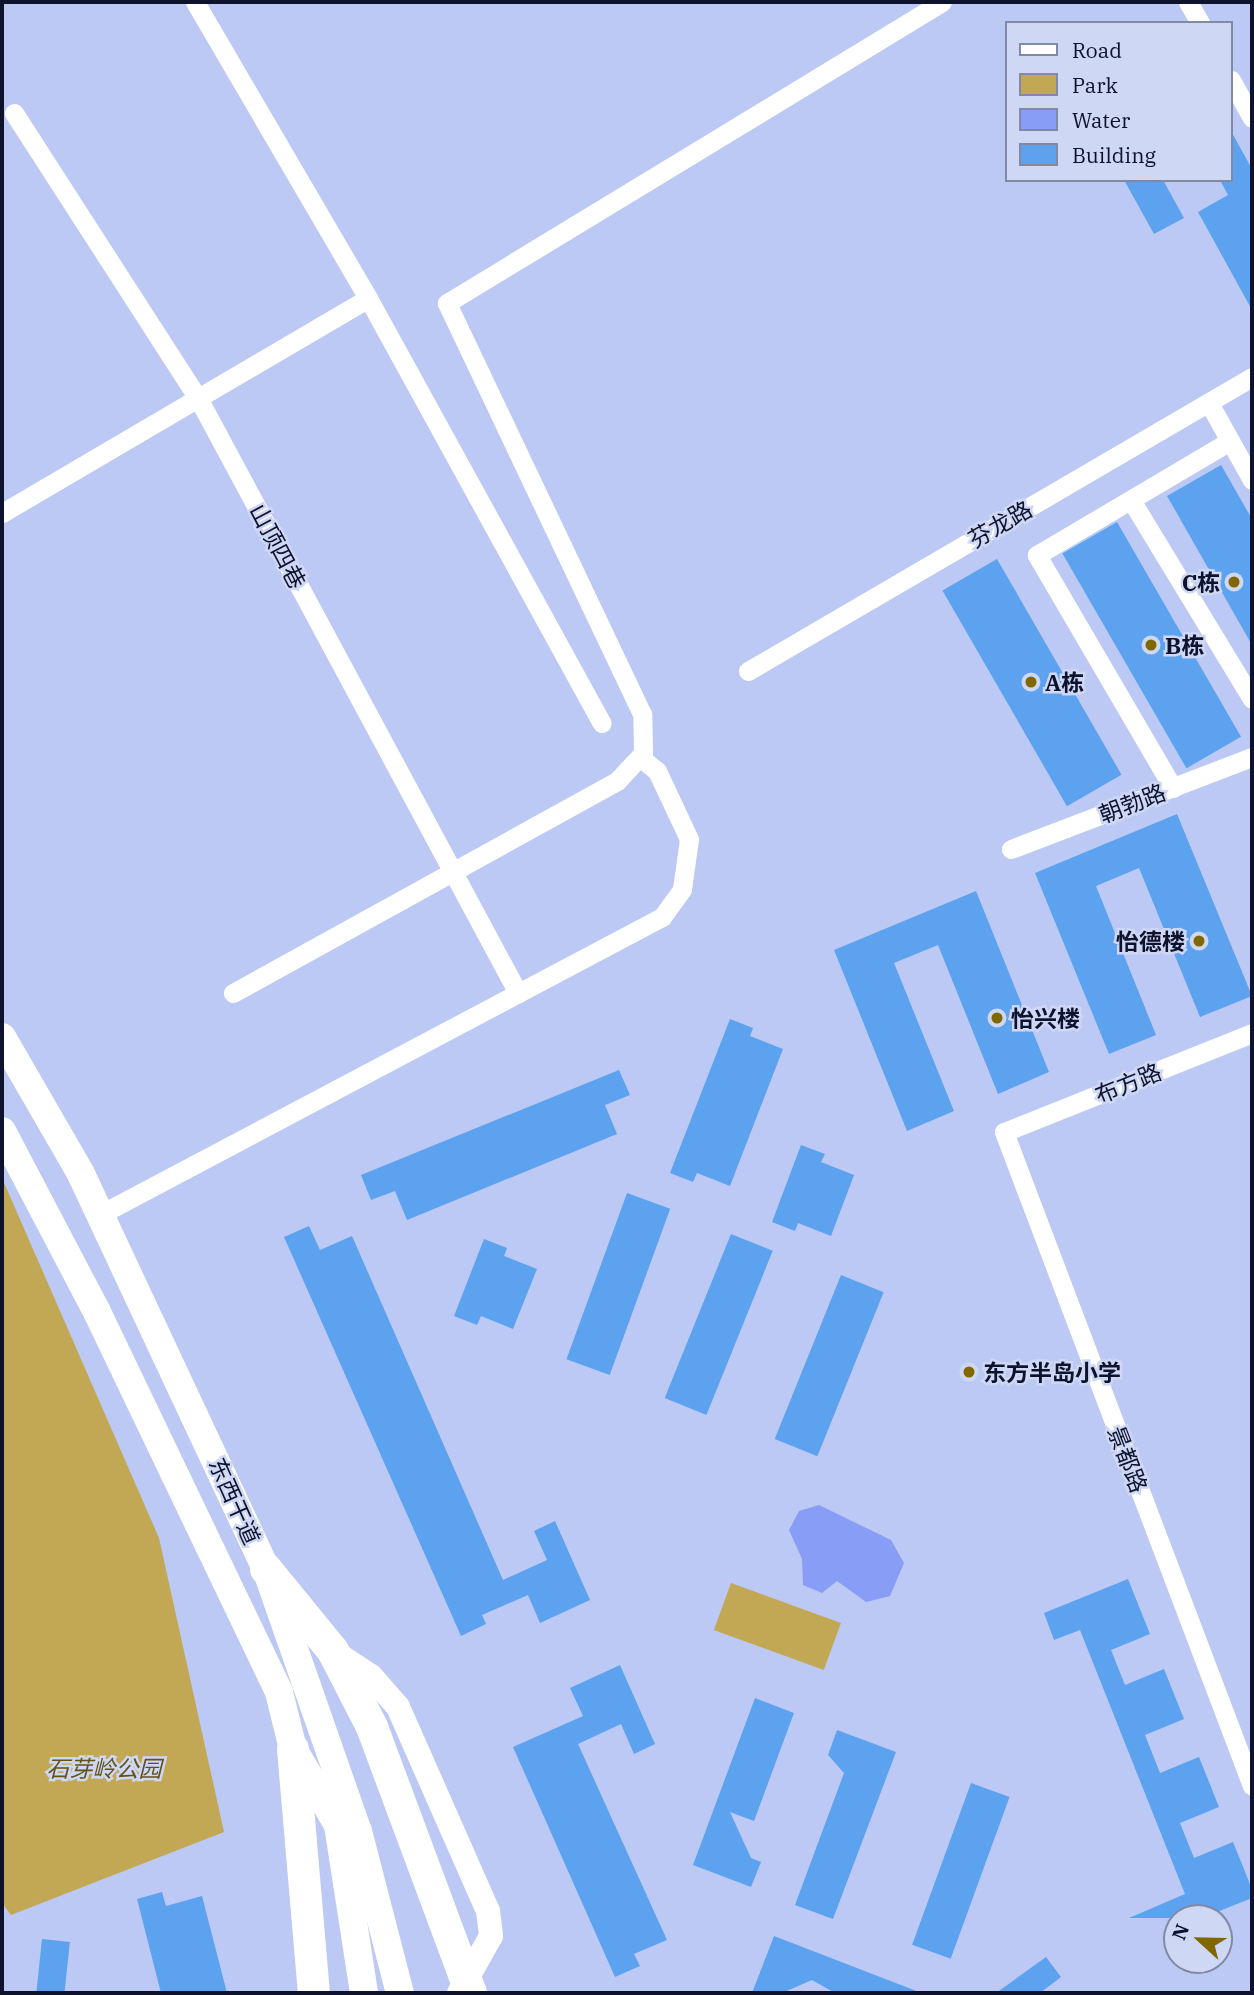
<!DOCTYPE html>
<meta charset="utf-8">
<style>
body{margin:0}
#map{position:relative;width:1254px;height:1995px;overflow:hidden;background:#bcc9f4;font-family:"IBM Plex Serif","Noto Sans SC",serif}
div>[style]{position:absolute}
.green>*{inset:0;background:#c2a855;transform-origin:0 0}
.water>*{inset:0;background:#879df6}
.building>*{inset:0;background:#5da2ef;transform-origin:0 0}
.minor>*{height:19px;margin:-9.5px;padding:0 9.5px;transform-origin:9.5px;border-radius:9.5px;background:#fff}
.tertiary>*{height:24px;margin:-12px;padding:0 12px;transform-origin:12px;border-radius:12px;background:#fff}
.secondary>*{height:28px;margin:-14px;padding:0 14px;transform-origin:14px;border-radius:14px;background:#fff}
.primary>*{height:32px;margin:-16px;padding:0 16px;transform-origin:16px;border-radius:16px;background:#fff}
.dots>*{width:19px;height:19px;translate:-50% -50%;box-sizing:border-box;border:4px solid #ced7f4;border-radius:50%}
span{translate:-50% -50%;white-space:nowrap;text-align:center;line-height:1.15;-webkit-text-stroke:5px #ced7f4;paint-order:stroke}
.street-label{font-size:23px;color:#0e132d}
.poi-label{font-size:23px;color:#0e132d;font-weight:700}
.right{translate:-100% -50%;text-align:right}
.left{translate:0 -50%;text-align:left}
.park-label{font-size:23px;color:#635217;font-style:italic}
.frame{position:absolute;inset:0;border:4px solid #0e132d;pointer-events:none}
.legend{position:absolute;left:1005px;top:21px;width:228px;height:161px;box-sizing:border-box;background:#ced7f4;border:2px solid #8189a4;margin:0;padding:9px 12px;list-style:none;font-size:21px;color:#0e132d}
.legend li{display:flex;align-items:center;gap:14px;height:35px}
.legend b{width:35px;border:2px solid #8189a4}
.north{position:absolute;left:1163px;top:1904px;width:70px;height:70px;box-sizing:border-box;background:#ced7f4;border:2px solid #8189a4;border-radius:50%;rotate:292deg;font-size:19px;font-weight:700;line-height:28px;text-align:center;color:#0e132d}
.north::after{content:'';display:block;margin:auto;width:24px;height:32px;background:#806700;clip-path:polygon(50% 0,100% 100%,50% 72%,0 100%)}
</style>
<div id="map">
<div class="green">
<i style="clip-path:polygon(2px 1178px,159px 1538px,224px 1832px,11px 1915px,2px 1903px)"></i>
<i style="left:731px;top:1583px;width:117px;height:50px;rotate:20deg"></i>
</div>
<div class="water">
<i style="clip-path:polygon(819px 1505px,891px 1540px,904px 1563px,890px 1596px,866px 1602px,837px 1581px,822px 1593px,803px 1585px,802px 1559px,789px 1530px,799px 1511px)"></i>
</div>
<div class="building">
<i style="clip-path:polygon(1231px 131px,1252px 169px,1252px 310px,1198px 212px,1228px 195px,1220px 180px,1231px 180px)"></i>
<i style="clip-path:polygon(1124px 180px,1163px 180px,1184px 218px,1154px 234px)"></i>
<i style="clip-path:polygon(1221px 465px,1252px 519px,1252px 645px,1167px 496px)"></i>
<i style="left:1117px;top:522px;width:248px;height:63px;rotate:60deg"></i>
<i style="left:997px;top:559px;width:249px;height:63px;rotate:60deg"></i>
<i style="clip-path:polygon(1177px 814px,1252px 996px,1200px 1017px,1139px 868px,1096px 886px,1156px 1035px,1109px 1054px,1035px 873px)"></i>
<i style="clip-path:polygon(976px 891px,1049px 1072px,998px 1094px,938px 945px,894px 963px,954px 1111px,907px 1131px,834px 950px)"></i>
<i style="clip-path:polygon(730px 1019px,753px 1028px,750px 1036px,783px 1049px,730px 1186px,697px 1173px,693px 1182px,670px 1173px)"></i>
<i style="clip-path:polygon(619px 1070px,630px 1095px,605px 1105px,617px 1134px,407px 1220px,395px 1191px,371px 1200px,361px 1175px)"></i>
<i style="clip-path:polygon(801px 1145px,825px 1154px,821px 1162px,854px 1175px,831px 1236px,798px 1223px,795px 1231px,772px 1222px)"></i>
<i style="left:627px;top:1193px;width:46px;height:177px;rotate:20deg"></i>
<i style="clip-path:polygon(309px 1226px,320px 1250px,352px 1236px,503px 1580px,547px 1560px,534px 1531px,555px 1521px,590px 1600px,540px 1623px,528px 1595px,482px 1615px,486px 1624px,461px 1636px,284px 1237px)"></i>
<i style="left:731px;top:1234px;width:45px;height:177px;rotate:22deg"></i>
<i style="clip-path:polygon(484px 1239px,507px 1248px,504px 1256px,537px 1269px,513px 1329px,481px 1316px,477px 1325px,454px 1316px)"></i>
<i style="left:841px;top:1275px;width:46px;height:177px;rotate:22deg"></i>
<i style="clip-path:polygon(1128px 1579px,1150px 1634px,1111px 1650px,1125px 1685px,1164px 1669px,1184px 1719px,1145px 1735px,1160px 1773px,1199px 1757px,1219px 1807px,1180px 1823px,1194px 1858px,1233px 1842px,1252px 1889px,1252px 1898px,1202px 1918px,1129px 1918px,1185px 1894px,1080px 1630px,1054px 1640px,1044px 1613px)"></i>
<i style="clip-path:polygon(620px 1665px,655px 1744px,634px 1754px,621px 1724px,578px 1744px,667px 1940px,634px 1954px,640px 1966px,615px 1977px,513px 1747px,583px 1716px,570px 1688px)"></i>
<i style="clip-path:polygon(755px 1698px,794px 1713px,754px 1821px,730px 1812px,751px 1858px,761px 1862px,751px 1887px,693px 1865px)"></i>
<i style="clip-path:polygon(837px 1730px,896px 1752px,833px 1919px,795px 1905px,844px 1773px,828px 1755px)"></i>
<i style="left:971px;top:1783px;width:41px;height:172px;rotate:20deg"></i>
<i style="clip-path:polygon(162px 1892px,166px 1906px,202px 1896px,227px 1993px,161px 1993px,137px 1899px)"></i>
<i style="clip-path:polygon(774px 1936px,919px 1992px,919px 1993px,835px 1993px,812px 1980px,782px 1993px,752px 1993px)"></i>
<i style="left:42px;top:1939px;width:28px;height:54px;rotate:6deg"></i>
<i style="clip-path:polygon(1046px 1957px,1061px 1977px,1040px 1993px,996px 1993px)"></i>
</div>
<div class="minor">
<i style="left:195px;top:2px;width:343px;rotate:59.7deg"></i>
<i style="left:1188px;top:2px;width:24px;rotate:60deg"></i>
<i style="left:1231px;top:80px;width:43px;rotate:61.1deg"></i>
<i style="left:14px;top:113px;width:339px;rotate:57.2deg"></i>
<i style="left:198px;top:398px;width:676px;rotate:61.73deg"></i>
<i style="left:1209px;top:403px;width:88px;rotate:60.8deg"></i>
<i style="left:1131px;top:500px;width:233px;rotate:58.7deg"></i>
<i style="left:2px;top:513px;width:424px;rotate:-30.4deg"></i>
<i style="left:368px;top:298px;width:485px;rotate:61.2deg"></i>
<i style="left:748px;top:671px;width:583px;rotate:-30.26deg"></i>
<i style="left:1173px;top:788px;width:270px;rotate:-120.3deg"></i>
<i style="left:1037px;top:555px;width:224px;rotate:-30.6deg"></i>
<i style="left:1011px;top:849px;width:258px;rotate:-20.9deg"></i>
<i style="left:233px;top:993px;width:439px;rotate:-28.9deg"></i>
<i style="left:617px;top:781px;width:38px;rotate:-47deg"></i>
<i style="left:643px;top:753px;width:39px;rotate:-91deg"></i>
<i style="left:642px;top:714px;width:455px;rotate:-115.4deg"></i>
<i style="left:447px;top:303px;width:579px;rotate:-31.3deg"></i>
<i style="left:1252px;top:1033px;width:267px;rotate:158.2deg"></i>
<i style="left:1004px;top:1132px;width:699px;rotate:69.23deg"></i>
<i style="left:101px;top:1214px;width:635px;rotate:-27.9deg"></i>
<i style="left:662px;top:917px;width:34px;rotate:-54deg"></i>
<i style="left:682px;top:889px;width:50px;rotate:-82deg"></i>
<i style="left:689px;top:839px;width:75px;rotate:-115.2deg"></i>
<i style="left:657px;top:771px;width:22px;rotate:-141deg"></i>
</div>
<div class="tertiary">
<i style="left:333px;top:1651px;width:45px;rotate:33.3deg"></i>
<i style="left:371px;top:1676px;width:41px;rotate:48.9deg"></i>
<i style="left:398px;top:1707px;width:223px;rotate:66.2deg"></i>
<i style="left:488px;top:1911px;width:25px;rotate:83deg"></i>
<i style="left:491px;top:1936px;width:65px;rotate:119.3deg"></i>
</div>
<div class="secondary">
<i style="left:2px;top:1037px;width:158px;rotate:60deg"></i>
<i style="left:81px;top:1174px;width:436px;rotate:64.9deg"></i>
<i style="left:266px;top:1569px;width:278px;rotate:70.7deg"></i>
<i style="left:358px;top:1831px;width:167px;rotate:75.5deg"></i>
<i style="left:2px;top:1131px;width:204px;rotate:62.3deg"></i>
<i style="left:97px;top:1312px;width:421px;rotate:64.4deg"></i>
<i style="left:279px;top:1692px;width:59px;rotate:76.2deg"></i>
<i style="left:293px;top:1749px;width:88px;rotate:59.4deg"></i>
<i style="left:338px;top:1825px;width:170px;rotate:81.2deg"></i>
</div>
<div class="primary">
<i style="left:266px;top:1569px;width:106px;rotate:50.7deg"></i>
<i style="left:333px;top:1651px;width:85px;rotate:62.8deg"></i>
<i style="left:372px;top:1727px;width:284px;rotate:69.6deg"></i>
<i style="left:293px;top:1749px;width:245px;rotate:85.1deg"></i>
</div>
<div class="dots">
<i style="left:1234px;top:582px;background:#806700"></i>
<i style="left:1151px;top:645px;background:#806700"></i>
<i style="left:1031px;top:682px;background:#806700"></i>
<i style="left:1199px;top:941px;background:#806700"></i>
<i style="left:997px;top:1018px;background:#806700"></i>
<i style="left:969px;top:1372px;background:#806700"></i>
</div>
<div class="street-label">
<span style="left:1000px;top:524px;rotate:-30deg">芬龙路</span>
<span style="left:278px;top:546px;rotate:62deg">山顶四巷</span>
<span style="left:1132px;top:803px;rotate:-21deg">朝勃路</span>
<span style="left:1128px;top:1083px;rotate:-22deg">布方路</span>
<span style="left:1128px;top:1459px;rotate:69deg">景都路</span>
<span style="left:235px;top:1501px;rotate:66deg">东西干道</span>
</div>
<div class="poi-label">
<span class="right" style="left:1220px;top:582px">C栋</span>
<span class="left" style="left:1165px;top:645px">B栋</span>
<span class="left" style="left:1045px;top:682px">A栋</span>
<span class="right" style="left:1185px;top:941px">怡德楼</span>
<span class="left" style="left:1011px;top:1018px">怡兴楼</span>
<span class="left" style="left:983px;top:1372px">东方半岛小学</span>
</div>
<div class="park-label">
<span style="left:104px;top:1768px">石芽岭公园</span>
</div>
<div class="frame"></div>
<ul class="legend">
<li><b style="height:9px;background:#fff"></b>Road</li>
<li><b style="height:19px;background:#c2a855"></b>Park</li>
<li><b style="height:19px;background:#879df6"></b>Water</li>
<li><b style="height:19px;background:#5da2ef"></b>Building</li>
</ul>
<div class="north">N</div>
</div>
